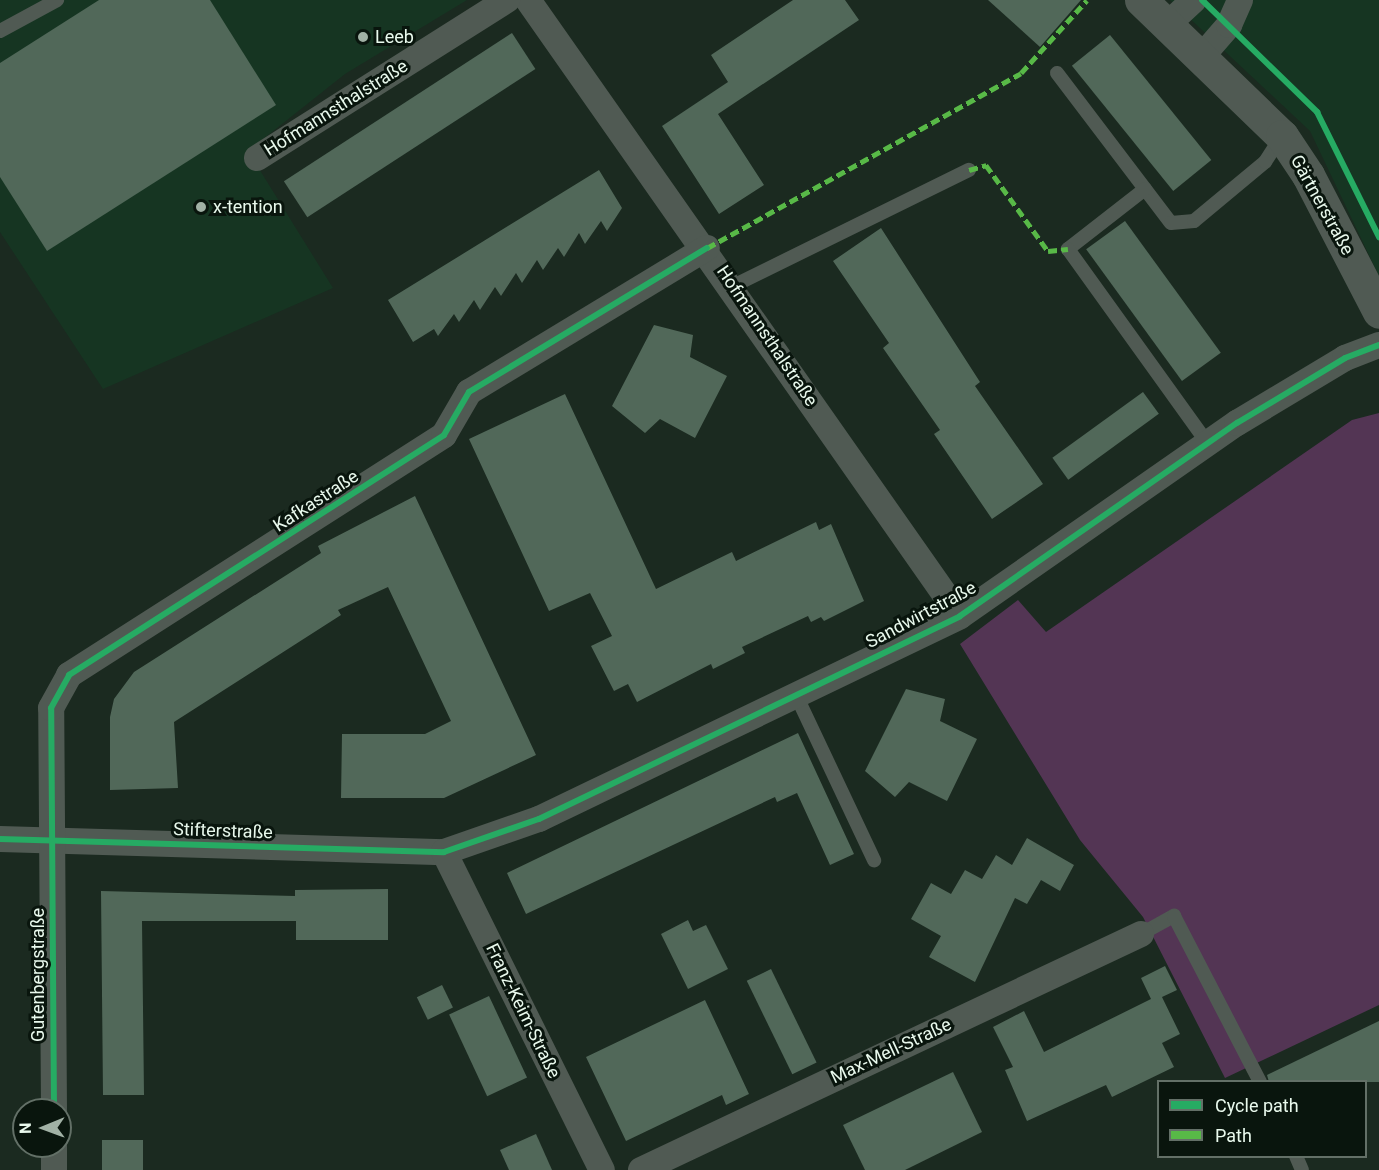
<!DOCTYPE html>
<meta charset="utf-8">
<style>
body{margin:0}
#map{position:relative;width:1379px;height:1170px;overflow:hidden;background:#1b2a20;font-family:Roboto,sans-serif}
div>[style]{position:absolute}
.built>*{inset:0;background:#163522}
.green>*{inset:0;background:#533554}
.building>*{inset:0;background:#516859;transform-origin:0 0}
.service>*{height:14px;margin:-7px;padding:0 7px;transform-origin:7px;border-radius:7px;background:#505a53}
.minor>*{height:26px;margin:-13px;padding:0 13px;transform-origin:13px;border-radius:13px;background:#505a53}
.tertiary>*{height:33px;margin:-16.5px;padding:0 16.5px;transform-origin:16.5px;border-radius:16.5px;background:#505a53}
.quiet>*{height:4.5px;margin-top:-2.25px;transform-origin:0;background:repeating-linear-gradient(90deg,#58b947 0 9px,transparent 0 13.5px)}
.cycleway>*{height:6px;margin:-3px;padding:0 3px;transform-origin:3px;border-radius:3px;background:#26ab63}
.dots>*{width:16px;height:16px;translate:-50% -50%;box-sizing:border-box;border:3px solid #09150d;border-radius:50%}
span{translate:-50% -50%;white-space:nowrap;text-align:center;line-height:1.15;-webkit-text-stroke:6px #09150d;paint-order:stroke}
.poi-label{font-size:18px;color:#e9f9ed}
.left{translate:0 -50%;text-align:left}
.street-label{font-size:18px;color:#e9f9ed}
.legend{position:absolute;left:1157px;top:1080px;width:210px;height:78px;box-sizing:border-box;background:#09150d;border:2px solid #637067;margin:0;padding:8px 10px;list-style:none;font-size:18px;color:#e9f9ed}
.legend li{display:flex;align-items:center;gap:12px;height:30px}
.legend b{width:30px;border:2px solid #637067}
.north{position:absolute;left:12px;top:1098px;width:60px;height:60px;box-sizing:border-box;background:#09150d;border:2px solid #637067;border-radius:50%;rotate:269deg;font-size:16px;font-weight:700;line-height:24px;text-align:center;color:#e9f9ed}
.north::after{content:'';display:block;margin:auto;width:21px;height:27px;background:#a1b1a5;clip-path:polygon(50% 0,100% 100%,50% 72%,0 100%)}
</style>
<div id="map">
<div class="built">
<i style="clip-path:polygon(0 0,467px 0,345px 74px,248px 151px,333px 288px,103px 389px,0 232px)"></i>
<i style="clip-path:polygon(1170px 0,1379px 0,1379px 276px,1310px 131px)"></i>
</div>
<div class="green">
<i style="clip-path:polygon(1379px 413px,1379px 1005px,1225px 1078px,1143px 917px,1080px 840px,960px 644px,1018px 600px,1046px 632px,1352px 420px)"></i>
</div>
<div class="building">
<i style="clip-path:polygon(99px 0,210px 0,276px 105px,47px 251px,0 177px,0 63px)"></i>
<i style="clip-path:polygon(793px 0,845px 0,859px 20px,718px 114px,764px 185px,719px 214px,662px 126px,728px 82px,711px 55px)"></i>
<i style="clip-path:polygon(988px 0,1081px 0,1040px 47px)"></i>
<i style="left:512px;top:33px;width:43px;height:272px;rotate:57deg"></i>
<i style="left:1110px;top:35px;width:161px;height:49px;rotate:51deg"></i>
<i style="clip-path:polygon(599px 170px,622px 208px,607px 231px,601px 221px,585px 244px,579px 233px,564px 257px,558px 248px,543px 270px,537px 260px,522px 283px,516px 273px,501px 296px,495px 287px,480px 310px,474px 300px,459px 322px,454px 314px,438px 336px,434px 329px,413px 342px,388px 300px)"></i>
<i style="left:1125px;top:221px;width:163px;height:48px;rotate:54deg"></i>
<i style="clip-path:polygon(881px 228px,980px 382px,975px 386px,1043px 484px,992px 519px,934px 434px,940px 430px,883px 348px,889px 343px,833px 261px)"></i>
<i style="clip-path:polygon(654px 325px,693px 335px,690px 357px,727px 376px,695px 438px,660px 419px,645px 433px,612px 406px)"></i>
<i style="left:1143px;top:392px;width:27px;height:112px;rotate:54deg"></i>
<i style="clip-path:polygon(565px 394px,656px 589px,732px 552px,736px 561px,816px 522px,819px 530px,831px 524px,864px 601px,824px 621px,821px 617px,811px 622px,808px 616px,742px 647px,745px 653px,713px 669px,711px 664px,637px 702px,628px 684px,614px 691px,591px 646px,612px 636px,590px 593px,549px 611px,469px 439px)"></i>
<i style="clip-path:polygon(415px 496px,536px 755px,444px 798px,341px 798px,342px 734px,425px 734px,451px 721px,388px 587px,338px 610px,341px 615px,174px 722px,178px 788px,110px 790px,110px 717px,114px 699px,134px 672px,321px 553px,318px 546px)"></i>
<i style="clip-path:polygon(906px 689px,945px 699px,940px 721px,977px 739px,947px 801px,909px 782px,895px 797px,865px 771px)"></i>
<i style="clip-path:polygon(798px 733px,854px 854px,830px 865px,797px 793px,777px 802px,775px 797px,526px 914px,507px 873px)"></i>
<i style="clip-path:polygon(1027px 838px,1074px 865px,1060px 891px,1041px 880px,1027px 904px,1015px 898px,975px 982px,929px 957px,941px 936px,911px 919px,931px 883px,951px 894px,965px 870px,982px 879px,996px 855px,1012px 865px)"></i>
<i style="clip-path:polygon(388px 889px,388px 940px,296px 940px,296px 921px,142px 921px,144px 1095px,103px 1095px,101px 891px,295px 896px,295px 890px)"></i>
<i style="clip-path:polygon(688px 920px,693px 931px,706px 925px,728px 969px,688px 989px,661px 934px)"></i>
<i style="clip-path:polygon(1165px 966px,1177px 990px,1162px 997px,1180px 1034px,1162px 1043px,1174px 1067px,1112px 1097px,1106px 1085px,1027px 1121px,1005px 1070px,1013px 1067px,993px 1027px,1024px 1011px,1044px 1052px,1151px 999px,1141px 978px)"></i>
<i style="left:771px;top:969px;width:104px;height:27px;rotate:64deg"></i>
<i style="left:442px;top:985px;width:25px;height:28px;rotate:64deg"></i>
<i style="left:489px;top:996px;width:90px;height:44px;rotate:65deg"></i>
<i style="clip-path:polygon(705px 1000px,749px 1094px,726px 1105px,722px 1095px,626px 1141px,586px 1057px)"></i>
<i style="clip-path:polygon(1379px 1021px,1379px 1082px,1269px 1082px,1267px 1075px)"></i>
<i style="clip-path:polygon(953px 1072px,982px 1132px,905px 1170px,865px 1170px,843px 1125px)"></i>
<i style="clip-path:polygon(536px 1134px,552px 1170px,509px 1170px,500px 1150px)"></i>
<i style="left:102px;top:1140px;width:41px;height:30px"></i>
</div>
<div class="service">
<i style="left:0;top:31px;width:65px;rotate:-28.5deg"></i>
<i style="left:1057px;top:73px;width:188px;rotate:52.8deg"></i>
<i style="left:1171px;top:223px;width:23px;rotate:-5deg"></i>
<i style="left:1194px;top:221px;width:92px;rotate:-39.7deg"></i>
<i style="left:1265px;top:162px;width:31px;rotate:-57deg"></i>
<i style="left:1145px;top:189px;width:98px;rotate:142.1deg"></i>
<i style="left:1068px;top:249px;width:240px;rotate:54.3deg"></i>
<i style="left:733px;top:286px;width:263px;rotate:-26.2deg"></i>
<i style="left:796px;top:695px;width:183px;rotate:64.7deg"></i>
<i style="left:1141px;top:934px;width:38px;rotate:-29deg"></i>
<i style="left:1174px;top:916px;width:187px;rotate:62.6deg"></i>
<i style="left:1296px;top:1156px;width:15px;rotate:67deg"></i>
</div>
<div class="minor">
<i style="left:528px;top:0;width:752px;rotate:54.96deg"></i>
<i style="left:1168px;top:24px;width:35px;rotate:-43deg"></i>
<i style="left:1203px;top:55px;width:40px;rotate:-49deg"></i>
<i style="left:1229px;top:25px;width:27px;rotate:-66deg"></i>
<i style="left:257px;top:158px;width:296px;rotate:-32.3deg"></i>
<i style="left:0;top:839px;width:444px;rotate:1.7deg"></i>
<i style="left:444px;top:852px;width:101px;rotate:-19.2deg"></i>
<i style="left:539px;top:819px;width:467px;rotate:-25.7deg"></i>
<i style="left:960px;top:616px;width:338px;rotate:-34.9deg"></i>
<i style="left:1237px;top:423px;width:126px;rotate:-31deg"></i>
<i style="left:1345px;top:358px;width:36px;rotate:-21deg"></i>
<i style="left:444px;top:852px;width:355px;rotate:63.6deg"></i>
<i style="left:54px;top:1110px;width:402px;rotate:-90.4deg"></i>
<i style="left:51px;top:708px;width:38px;rotate:-61deg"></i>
<i style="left:69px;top:675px;width:445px;rotate:-32.6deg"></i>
<i style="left:444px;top:435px;width:50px;rotate:-59.8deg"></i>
<i style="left:469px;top:392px;width:278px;rotate:-31.2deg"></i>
<i style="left:54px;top:1146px;width:24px;rotate:90deg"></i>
<i style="left:641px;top:1170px;width:553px;rotate:-25.27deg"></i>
</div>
<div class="tertiary">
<i style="left:1141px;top:0;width:196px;rotate:44deg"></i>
<i style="left:1282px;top:136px;width:47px;rotate:56.3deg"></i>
<i style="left:1308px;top:175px;width:154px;rotate:62.6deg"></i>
</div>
<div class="quiet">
<i style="left:969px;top:170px;width:18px;rotate:-16deg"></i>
<i style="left:986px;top:165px;width:106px;rotate:54.2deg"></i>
<i style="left:1048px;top:251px;width:20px;rotate:-6deg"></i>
<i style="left:707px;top:248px;width:359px;rotate:-29.1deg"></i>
<i style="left:1021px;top:73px;width:98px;rotate:-47.9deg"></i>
</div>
<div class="cycleway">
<i style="left:1202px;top:0;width:161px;rotate:44.2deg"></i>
<i style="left:1317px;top:112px;width:140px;rotate:63.6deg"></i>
<i style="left:0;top:839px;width:444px;rotate:1.7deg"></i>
<i style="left:444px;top:852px;width:101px;rotate:-19.2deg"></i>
<i style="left:539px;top:819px;width:467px;rotate:-25.7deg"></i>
<i style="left:960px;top:616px;width:338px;rotate:-34.9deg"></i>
<i style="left:1237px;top:423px;width:126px;rotate:-31deg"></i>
<i style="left:1345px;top:358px;width:36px;rotate:-21deg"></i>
<i style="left:54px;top:1110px;width:402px;rotate:-90.4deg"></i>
<i style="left:51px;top:708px;width:38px;rotate:-61deg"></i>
<i style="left:69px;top:675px;width:445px;rotate:-32.6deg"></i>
<i style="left:444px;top:435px;width:50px;rotate:-59.8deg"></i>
<i style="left:469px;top:392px;width:278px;rotate:-31.2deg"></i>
</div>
<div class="dots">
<i style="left:363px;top:37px;background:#a1b1a5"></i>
<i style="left:201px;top:207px;background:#a1b1a5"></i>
</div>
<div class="poi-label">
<span class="left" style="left:375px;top:37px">Leeb</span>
<span class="left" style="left:213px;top:207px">x-tention</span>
</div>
<div class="street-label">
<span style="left:336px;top:108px;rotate:-32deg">Hofmannsthalstraße</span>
<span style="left:1322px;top:205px;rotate:61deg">Gärtnerstraße</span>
<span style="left:767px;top:336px;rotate:56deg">Hofmannsthalstraße</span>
<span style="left:316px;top:501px;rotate:-33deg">Kafkastraße</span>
<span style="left:921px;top:615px;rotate:-28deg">Sandwirtstraße</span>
<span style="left:223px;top:831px;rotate:2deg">Stifterstraße</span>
<span style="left:38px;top:975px;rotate:-90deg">Gutenbergstraße</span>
<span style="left:523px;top:1011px;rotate:64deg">Franz-Keim-Straße</span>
<span style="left:891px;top:1051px;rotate:-25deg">Max-Mell-Straße</span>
</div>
<ul class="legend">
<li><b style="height:8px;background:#26ab63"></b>Cycle path</li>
<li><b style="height:8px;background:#58b947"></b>Path</li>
</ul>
<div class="north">N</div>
</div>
